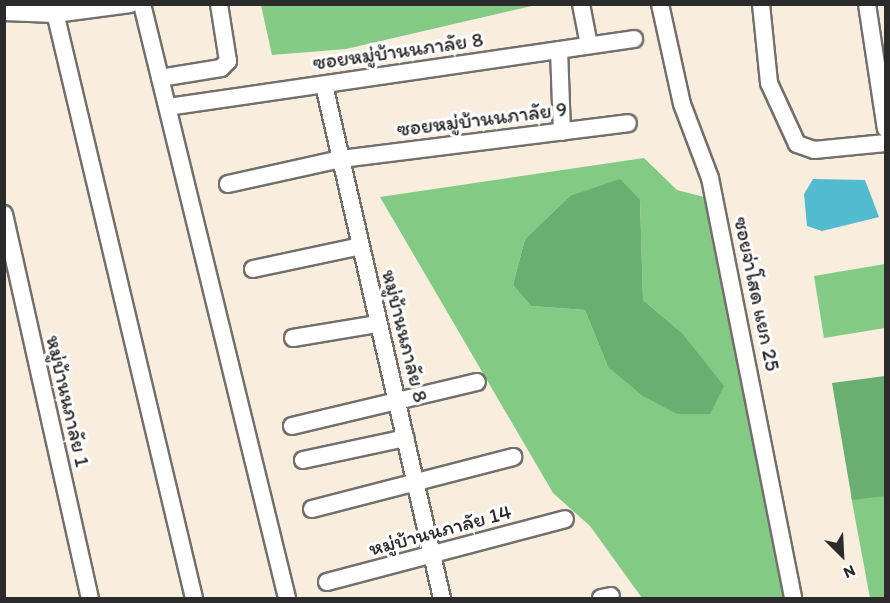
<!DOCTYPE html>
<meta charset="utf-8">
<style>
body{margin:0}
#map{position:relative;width:890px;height:603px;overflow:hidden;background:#f9edde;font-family:Itim,"Playpen Sans Thai",sans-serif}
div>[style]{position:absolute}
.green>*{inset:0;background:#83ca85}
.forest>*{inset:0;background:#6aae72}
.water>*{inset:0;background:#52bbcf}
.roads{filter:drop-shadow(2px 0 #736f6a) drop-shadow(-2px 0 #736f6a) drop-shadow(0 2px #736f6a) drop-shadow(0 -2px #736f6a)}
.minor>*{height:16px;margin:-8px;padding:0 8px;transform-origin:8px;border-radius:8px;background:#fff}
span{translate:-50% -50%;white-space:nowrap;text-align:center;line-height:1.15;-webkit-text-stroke:6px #fff;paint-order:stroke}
.street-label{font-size:21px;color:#2b2b2b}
.frame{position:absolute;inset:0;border:6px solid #2b2b2b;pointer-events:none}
.north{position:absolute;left:812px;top:525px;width:60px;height:60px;-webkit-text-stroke:4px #fff;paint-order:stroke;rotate:156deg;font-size:16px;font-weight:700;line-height:24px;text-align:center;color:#2b2b2b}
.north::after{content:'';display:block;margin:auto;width:21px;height:27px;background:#2b2b2b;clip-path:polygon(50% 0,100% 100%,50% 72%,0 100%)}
</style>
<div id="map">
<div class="green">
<i style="clip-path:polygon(261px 5px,261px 4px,536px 5px,346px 49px,272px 55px)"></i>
<i style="clip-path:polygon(evenodd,644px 158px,677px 190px,704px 197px,786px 598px,642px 598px,590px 526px,553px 493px,380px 197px,644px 158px,570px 196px,640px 200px,643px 300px,681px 332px,608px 367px,585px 310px,531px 306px,513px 285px,525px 239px,570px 196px)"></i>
<i style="clip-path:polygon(885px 264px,885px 328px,824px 338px,814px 276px)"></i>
<i style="clip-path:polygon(885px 494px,885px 598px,870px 598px,851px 496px)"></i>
</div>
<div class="forest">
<i style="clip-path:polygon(620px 179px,640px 200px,643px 300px,681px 332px,724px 386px,710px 414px,677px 414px,643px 396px,608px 367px,585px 310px,531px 306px,513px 285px,525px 239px,570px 196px)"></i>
<i style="clip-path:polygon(885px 376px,885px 496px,852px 500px,832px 383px)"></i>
</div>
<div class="water">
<i style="clip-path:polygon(813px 179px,865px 180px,879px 217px,822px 231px,807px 226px,804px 194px)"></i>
</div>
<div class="roads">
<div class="minor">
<i style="left:53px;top:4px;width:611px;rotate:76.65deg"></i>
<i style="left:142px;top:4px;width:611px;rotate:76.28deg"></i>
<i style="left:581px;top:4px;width:42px;rotate:79deg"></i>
<i style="left:660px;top:4px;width:102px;rotate:77.6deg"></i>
<i style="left:682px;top:104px;width:79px;rotate:69.3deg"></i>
<i style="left:710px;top:178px;width:428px;rotate:78.8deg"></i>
<i style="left:761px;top:4px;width:79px;rotate:84.2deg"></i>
<i style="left:769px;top:83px;width:67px;rotate:65.3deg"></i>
<i style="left:797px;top:144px;width:18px;rotate:19deg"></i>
<i style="left:814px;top:150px;width:72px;rotate:-5.6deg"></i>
<i style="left:867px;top:4px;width:126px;rotate:81.4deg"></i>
<i style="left:4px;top:12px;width:51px;rotate:2.2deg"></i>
<i style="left:55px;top:14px;width:76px;rotate:-7.6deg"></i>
<i style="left:559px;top:50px;width:82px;rotate:87.9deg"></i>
<i style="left:160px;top:78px;width:62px;rotate:-9.3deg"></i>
<i style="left:221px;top:68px;width:10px;rotate:-45deg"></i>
<i style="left:228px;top:61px;width:58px;rotate:-99deg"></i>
<i style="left:324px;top:85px;width:526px;rotate:77.05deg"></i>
<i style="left:168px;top:107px;width:471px;rotate:-8.3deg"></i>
<i style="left:228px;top:184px;width:116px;rotate:-12.5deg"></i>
<i style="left:341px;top:159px;width:289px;rotate:-7.1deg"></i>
<i style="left:4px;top:214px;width:394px;rotate:77.4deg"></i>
<i style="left:253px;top:269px;width:110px;rotate:-12deg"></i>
<i style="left:293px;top:338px;width:86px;rotate:-9.4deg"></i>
<i style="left:292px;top:426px;width:190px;rotate:-13.4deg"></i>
<i style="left:303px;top:460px;width:105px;rotate:-12.1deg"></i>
<i style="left:312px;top:509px;width:208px;rotate:-14.5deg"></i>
<i style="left:327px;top:582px;width:246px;rotate:-14.8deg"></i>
<i style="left:601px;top:598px;width:10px;rotate:-11deg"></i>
</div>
</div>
<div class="street-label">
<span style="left:398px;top:51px;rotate:-8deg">ซอยหมู่บ้านนภาลัย 8</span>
<span style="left:482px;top:119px;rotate:-7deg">ซอยหมู่บ้านนภาลัย 9</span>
<span style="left:757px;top:294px;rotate:78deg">ซอยจ่าโสด แยก 25</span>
<span style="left:405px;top:336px;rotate:76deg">หมู่บ้านนภาลัย 8</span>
<span style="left:68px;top:401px;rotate:77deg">หมู่บ้านนภาลัย 1</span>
<span style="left:440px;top:530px;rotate:-15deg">หมู่บ้านนภาลัย 14</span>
</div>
<div class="frame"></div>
<div class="north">N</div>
</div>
